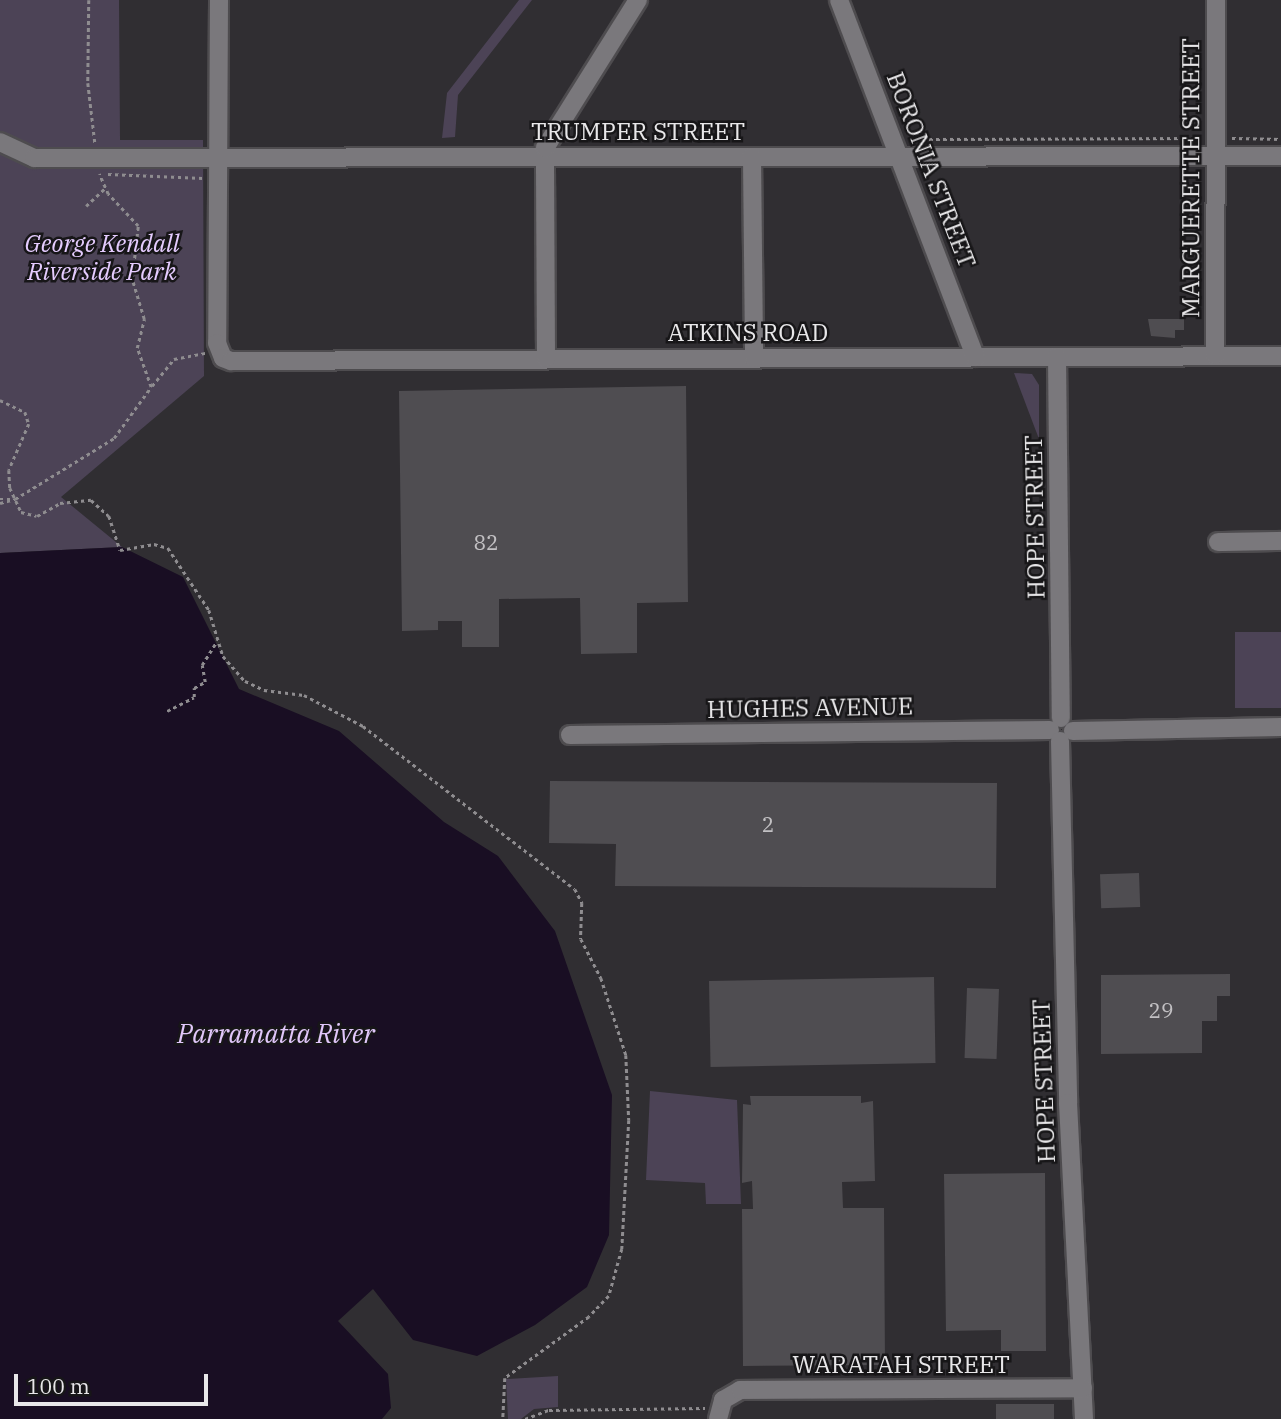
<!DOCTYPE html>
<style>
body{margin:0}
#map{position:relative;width:1281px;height:1419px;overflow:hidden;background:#302e32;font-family:"IBM Plex Serif",serif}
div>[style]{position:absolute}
.green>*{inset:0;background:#4c4356;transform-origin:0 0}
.water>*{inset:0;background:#190e23}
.building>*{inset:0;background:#4f4d51;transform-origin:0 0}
.path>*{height:2.5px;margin-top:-1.25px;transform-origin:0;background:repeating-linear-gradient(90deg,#8f8d90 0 3.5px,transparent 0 7px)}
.roads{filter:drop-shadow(2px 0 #4e4c4f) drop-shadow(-2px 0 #4e4c4f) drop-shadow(0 2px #4e4c4f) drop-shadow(0 -2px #4e4c4f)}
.minor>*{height:18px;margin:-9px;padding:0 9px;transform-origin:9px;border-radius:9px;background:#7a787c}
span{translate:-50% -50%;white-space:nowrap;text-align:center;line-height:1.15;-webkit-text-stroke:5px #171618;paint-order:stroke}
.number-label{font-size:21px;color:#c2c0c3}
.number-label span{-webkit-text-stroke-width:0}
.street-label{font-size:24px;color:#e8e7e9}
.park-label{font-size:24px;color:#e5ccff;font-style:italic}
.water-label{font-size:26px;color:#e1c7fa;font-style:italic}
.scale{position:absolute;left:14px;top:1374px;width:194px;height:32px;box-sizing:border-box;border:4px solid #e8e7e9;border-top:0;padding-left:9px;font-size:21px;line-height:24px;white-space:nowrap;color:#e8e7e9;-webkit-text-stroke:5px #171618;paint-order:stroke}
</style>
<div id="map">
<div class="green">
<i style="clip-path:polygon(0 0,119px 0,120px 140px,203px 140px,204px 376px,61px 497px,122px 547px,0 553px)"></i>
<i style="clip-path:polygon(519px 0,532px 0,458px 95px,455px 137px,442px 138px,447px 93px)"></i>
<i style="clip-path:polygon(1014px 373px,1032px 374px,1039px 385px,1039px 439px)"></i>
<i style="left:1235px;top:632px;width:46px;height:76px"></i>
<i style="clip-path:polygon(650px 1091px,737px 1100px,741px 1204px,706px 1204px,705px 1183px,646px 1180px)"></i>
<i style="clip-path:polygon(558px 1376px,558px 1407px,534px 1409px,521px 1419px,508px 1419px,506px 1379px)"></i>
</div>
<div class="water">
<i style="clip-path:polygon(122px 547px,183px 577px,239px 689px,339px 731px,444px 822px,498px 856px,555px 931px,612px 1095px,609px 1235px,587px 1287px,535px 1325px,477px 1356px,413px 1340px,373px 1289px,338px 1321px,388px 1374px,391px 1408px,382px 1419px,0 1419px,0 553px)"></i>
</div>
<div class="building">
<i style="clip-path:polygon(1148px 319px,1184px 319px,1184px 330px,1175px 330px,1175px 338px,1151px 336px)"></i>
<i style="clip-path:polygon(686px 386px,688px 602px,637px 603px,637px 653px,581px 654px,580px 598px,499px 599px,499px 647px,462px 647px,462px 621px,438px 621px,438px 630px,402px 631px,399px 391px)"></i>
<i style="clip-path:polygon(550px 781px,997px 783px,996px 888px,615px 886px,616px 844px,549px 843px)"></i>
<i style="left:1139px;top:873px;width:34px;height:39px;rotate:88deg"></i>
<i style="clip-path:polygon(1230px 974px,1230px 996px,1217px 996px,1217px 1021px,1202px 1021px,1202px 1053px,1101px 1054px,1101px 975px)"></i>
<i style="left:934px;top:977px;width:86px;height:225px;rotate:89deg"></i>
<i style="left:967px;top:988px;width:32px;height:70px;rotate:2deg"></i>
<i style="clip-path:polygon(750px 1096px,861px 1096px,861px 1103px,873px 1101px,875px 1181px,842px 1182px,843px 1208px,884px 1208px,885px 1365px,743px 1366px,742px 1209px,753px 1209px,752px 1181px,742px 1183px,743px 1104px,751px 1105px)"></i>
<i style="clip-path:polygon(1045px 1173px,1046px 1351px,1001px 1351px,1001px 1330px,946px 1331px,944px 1174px)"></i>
<i style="left:1054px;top:1404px;width:15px;height:58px;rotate:90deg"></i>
</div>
<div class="path">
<i style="left:89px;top:0;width:83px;rotate:90.7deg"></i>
<i style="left:88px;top:83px;width:60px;rotate:83.3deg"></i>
<i style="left:1232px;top:138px;width:49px;rotate:1.2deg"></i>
<i style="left:929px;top:139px;width:271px;rotate:-0.2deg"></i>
<i style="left:108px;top:174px;width:95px;rotate:2.4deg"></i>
<i style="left:86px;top:206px;width:26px;rotate:-43deg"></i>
<i style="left:152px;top:386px;width:35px;rotate:-51deg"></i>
<i style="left:174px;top:359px;width:32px;rotate:-11deg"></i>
<i style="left:0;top:400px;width:28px;rotate:26deg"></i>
<i style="left:25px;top:412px;width:13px;rotate:72deg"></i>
<i style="left:29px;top:424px;width:50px;rotate:113.5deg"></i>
<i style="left:9px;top:470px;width:18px;rotate:87deg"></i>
<i style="left:10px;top:488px;width:26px;rotate:65deg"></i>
<i style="left:21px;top:512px;width:16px;rotate:14deg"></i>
<i style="left:37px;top:516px;width:26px;rotate:-29deg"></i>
<i style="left:60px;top:503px;width:31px;rotate:-6deg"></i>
<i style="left:91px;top:500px;width:24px;rotate:42deg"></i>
<i style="left:109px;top:516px;width:36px;rotate:72deg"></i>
<i style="left:120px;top:550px;width:35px;rotate:-10deg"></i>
<i style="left:154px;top:544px;width:15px;rotate:16deg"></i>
<i style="left:168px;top:548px;width:74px;rotate:56.5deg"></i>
<i style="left:209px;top:610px;width:48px;rotate:73.1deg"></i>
<i style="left:223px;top:656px;width:33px;rotate:49deg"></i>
<i style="left:245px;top:681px;width:21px;rotate:25deg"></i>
<i style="left:264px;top:690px;width:40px;rotate:7.1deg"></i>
<i style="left:304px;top:695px;width:67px;rotate:27.7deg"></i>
<i style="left:363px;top:726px;width:267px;rotate:37.6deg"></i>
<i style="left:575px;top:889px;width:16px;rotate:63deg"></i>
<i style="left:582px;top:903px;width:36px;rotate:92deg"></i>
<i style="left:581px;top:939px;width:44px;rotate:62.9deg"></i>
<i style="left:601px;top:978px;width:81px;rotate:72deg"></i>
<i style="left:626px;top:1055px;width:65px;rotate:87.4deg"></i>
<i style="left:629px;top:1120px;width:129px;rotate:93.1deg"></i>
<i style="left:622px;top:1249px;width:49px;rotate:105.5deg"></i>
<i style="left:609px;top:1296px;width:29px;rotate:134deg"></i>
<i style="left:589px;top:1317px;width:104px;rotate:144deg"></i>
<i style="left:505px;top:1378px;width:41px;rotate:92.8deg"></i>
<i style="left:0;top:499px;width:12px"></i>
<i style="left:0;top:503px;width:16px;rotate:-15deg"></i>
<i style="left:15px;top:499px;width:116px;rotate:-31.6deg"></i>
<i style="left:114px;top:438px;width:63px;rotate:-54deg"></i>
<i style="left:151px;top:387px;width:41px;rotate:-109.7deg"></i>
<i style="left:137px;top:348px;width:30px;rotate:-76deg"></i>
<i style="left:144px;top:319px;width:42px;rotate:-106.7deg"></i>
<i style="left:132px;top:279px;width:53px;rotate:-83.5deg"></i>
<i style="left:138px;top:226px;width:44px;rotate:-133.2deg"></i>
<i style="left:108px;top:194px;width:22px;rotate:-114deg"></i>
<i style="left:167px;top:711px;width:30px;rotate:-27deg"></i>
<i style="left:194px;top:697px;width:9px;rotate:-90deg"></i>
<i style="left:194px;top:688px;width:13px;rotate:-29deg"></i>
<i style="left:205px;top:682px;width:17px;rotate:-100deg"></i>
<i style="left:202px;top:665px;width:28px;rotate:-58deg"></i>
<i style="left:525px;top:1419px;width:26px;rotate:-21deg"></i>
<i style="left:549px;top:1410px;width:156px;rotate:-0.7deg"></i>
</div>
<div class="roads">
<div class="minor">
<i style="left:219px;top:0;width:343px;rotate:90.3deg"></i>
<i style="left:217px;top:343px;width:16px;rotate:68deg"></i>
<i style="left:223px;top:358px;width:9px;rotate:21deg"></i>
<i style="left:231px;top:361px;width:1050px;rotate:-0.27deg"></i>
<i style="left:839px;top:0;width:382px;rotate:69.1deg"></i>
<i style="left:0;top:142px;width:38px;rotate:25deg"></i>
<i style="left:34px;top:158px;width:1247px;rotate:-0.09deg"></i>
<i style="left:752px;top:157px;width:201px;rotate:89.4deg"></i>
<i style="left:1215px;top:355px;width:355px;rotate:-89.8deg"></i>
<i style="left:1057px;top:357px;width:361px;rotate:89.4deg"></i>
<i style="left:546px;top:358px;width:210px;rotate:-90.3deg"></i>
<i style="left:545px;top:148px;width:175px;rotate:-57.9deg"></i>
<i style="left:1218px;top:542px;width:63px;rotate:-0.9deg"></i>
<i style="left:1073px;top:731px;width:208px;rotate:-1.1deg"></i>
<i style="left:570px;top:735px;width:480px;rotate:-0.6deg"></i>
<i style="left:1060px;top:741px;width:362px;rotate:88.7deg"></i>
<i style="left:1068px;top:1103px;width:316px;rotate:87.1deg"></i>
<i style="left:718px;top:1419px;width:20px;rotate:-75deg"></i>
<i style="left:723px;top:1400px;width:20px;rotate:-30deg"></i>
<i style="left:740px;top:1390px;width:343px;rotate:-0.3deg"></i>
</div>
</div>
<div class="number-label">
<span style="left:486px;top:542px">82</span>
<span style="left:768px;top:824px">2</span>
<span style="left:1161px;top:1010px">29</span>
</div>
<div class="street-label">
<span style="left:638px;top:132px">TRUMPER STREET</span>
<span style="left:931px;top:170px;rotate:69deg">BORONIA STREET</span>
<span style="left:1191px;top:178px;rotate:-90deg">MARGUERETTE STREET</span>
<span style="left:748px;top:333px">ATKINS ROAD</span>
<span style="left:1035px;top:517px;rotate:-91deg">HOPE STREET</span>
<span style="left:810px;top:708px;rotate:-1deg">HUGHES AVENUE</span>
<span style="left:1044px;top:1081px;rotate:-92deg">HOPE STREET</span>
<span style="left:901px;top:1365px">WARATAH STREET</span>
</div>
<div class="park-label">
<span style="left:102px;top:258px">George Kendall<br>Riverside Park</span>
</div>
<div class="water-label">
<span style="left:276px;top:1034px">Parramatta River</span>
</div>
<div class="scale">100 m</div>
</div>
